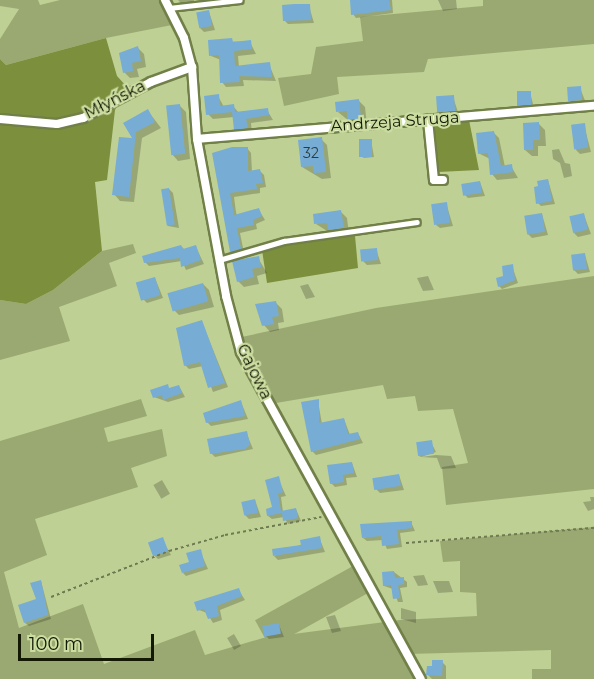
<!DOCTYPE html>
<meta charset="utf-8">
<style>
body{margin:0}
#map{position:relative;width:594px;height:679px;overflow:hidden;background:#bfd094;font-family:Montserrat,sans-serif}
div>[style]{position:absolute}
.green>*{inset:0;background:#9aa971;transform-origin:0 0}
.forest>*{inset:0;background:#7c8f3d}
.shadow>*{inset:0;background:#0003;transform-origin:0 0}
.building>*{inset:0;background:#77add5;transform-origin:0 0}
.path>*{height:1.5px;margin-top:-0.75px;transform-origin:0;background:repeating-linear-gradient(90deg,#6e7a50 0 3px,transparent 0 6px)}
.roads{filter:drop-shadow(2px 0 #718048) drop-shadow(-2px 0 #718048) drop-shadow(0 2px #718048) drop-shadow(0 -2px #718048)}
.service>*{height:4.5px;margin:-2.25px;padding:0 2.25px;transform-origin:2.25px;border-radius:2.25px;background:#fff}
.minor>*{height:8px;margin:-4px;padding:0 4px;transform-origin:4px;border-radius:4px;background:#fff}
span{translate:-50% -50%;white-space:nowrap;text-align:center;line-height:1.15;-webkit-text-stroke:4.5px #ccdda1;paint-order:stroke}
.number-label{font-size:14px;color:#2c3d38}
.number-label span{-webkit-text-stroke-width:0}
.street-label{font-size:16px;color:#131803}
.scale{position:absolute;left:18px;top:634px;width:136px;height:27px;box-sizing:border-box;border:3px solid #131803;border-top:0;padding-left:8px;font-size:18px;line-height:21px;white-space:nowrap;color:#131803;-webkit-text-stroke:4px #ccdda1;paint-order:stroke}
</style>
<div id="map">
<div class="green">
<i style="clip-path:polygon(0 0,38px 0,40px 5px,60px 0,164px 0,177px 24px,106px 38px,6px 65px,0 59px,0 39px,19px 9px,0 6px)"></i>
<i style="clip-path:polygon(483px 0,594px 0,594px 44px,428px 59px,424px 72px,337px 77px,339px 94px,284px 106px,278px 78px,311px 74px,316px 47px,363px 41px,360px 17px,483px 6px)"></i>
<i style="clip-path:polygon(133px 244px,136px 253px,109px 263px,117px 286px,59px 307px,70px 341px,0 360px,0 300px,26px 304px,53px 290px,102px 251px)"></i>
<i style="clip-path:polygon(594px 276px,594px 489px,446px 505px,442px 467px,468px 463px,453px 409px,418px 411px,415px 396px,387px 399px,383px 385px,270px 404px,237px 338px,376px 308px)"></i>
<i style="clip-path:polygon(141px 399px,147px 416px,104px 428px,108px 442px,162px 429px,167px 456px,131px 468px,138px 487px,35px 519px,47px 555px,4px 572px,19px 628px,83px 604px,104px 664px,195px 630px,205px 655px,263px 638px,400px 620px,477px 616px,476px 593px,460px 592px,460px 561px,443px 562px,440px 541px,594px 527px,594px 679px,532px 679px,532px 669px,551px 669px,551px 650px,408px 654px,421px 679px,0 679px,0 441px)"></i>
<i style="left:353px;top:566px;width:31px;height:112px;rotate:61deg"></i>
</div>
<div class="forest">
<i style="clip-path:polygon(106px 38px,117px 76px,127px 87px,115px 110px,107px 180px,95px 182px,102px 251px,53px 290px,26px 304px,0 300px,0 59px,6px 65px)"></i>
<i style="clip-path:polygon(469px 120px,479px 170px,438px 172px,432px 124px)"></i>
<i style="clip-path:polygon(355px 236px,358px 268px,267px 283px,262px 250px,285px 243px)"></i>
</div>
<div class="shadow">
<i style="clip-path:polygon(178px 0,194px 0,194px 2px,181px 3px)"></i>
<i style="clip-path:polygon(361px 0,392px 0,393px 13px,356px 18px,353px 14px)"></i>
<i style="clip-path:polygon(438px 0,456px 0,457px 9px,443px 11px)"></i>
<i style="clip-path:polygon(309px 6px,314px 23px,288px 24px,284px 20px)"></i>
<i style="clip-path:polygon(209px 12px,215px 30px,204px 32px,200px 28px)"></i>
<i style="clip-path:polygon(209px 41px,250px 42px,256px 54px,238px 56px,239px 67px,269px 64px,276px 81px,243px 80px,244px 86px,226px 87px,222px 82px,221px 60px,211px 56px)"></i>
<i style="clip-path:polygon(138px 48px,144px 54px,146px 67px,137px 69px,139px 77px,130px 78px,124px 72px)"></i>
<i style="clip-path:polygon(580px 88px,586px 103px,574px 105px,570px 101px)"></i>
<i style="clip-path:polygon(530px 92px,534px 108px,523px 109px,519px 105px)"></i>
<i style="clip-path:polygon(218px 96px,224px 107px,233px 106px,239px 113px,267px 110px,273px 120px,251px 123px,252px 133px,241px 134px,234px 117px,213px 119px,208px 114px)"></i>
<i style="clip-path:polygon(453px 97px,459px 115px,442px 116px,439px 112px)"></i>
<i style="clip-path:polygon(359px 101px,365px 107px,367px 125px,355px 126px,338px 112px)"></i>
<i style="clip-path:polygon(180px 106px,186px 112px,190px 159px,178px 161px,172px 154px)"></i>
<i style="clip-path:polygon(148px 111px,161px 128px,142px 138px,134px 202px,120px 201px,114px 194px,134px 140px,125px 123px)"></i>
<i style="clip-path:polygon(539px 124px,545px 130px,546px 146px,538px 146px,538px 156px,532px 156px,525px 150px)"></i>
<i style="clip-path:polygon(584px 125px,591px 152px,580px 154px,576px 150px)"></i>
<i style="clip-path:polygon(494px 133px,499px 138px,505px 167px,511px 166px,518px 178px,497px 180px,492px 174px,490px 159px,480px 154px)"></i>
<i style="clip-path:polygon(321px 139px,327px 145px,331px 178px,322px 179px,302px 167px)"></i>
<i style="clip-path:polygon(371px 140px,374px 157px,364px 158px,362px 157px)"></i>
<i style="clip-path:polygon(247px 148px,251px 153px,252px 172px,259px 170px,264px 175px,266px 187px,260px 188px,260px 193px,234px 197px,236px 212px,237px 216px,259px 210px,265px 220px,256px 224px,257px 229px,240px 233px,244px 253px,235px 256px,231px 252px,214px 154px)"></i>
<i style="clip-path:polygon(559px 149px,565px 163px,570px 164px,572px 176px,564px 178px,560px 163px,553px 159px,552px 150px)"></i>
<i style="clip-path:polygon(548px 180px,555px 204px,541px 206px,538px 203px)"></i>
<i style="clip-path:polygon(480px 182px,485px 196px,468px 198px,464px 194px)"></i>
<i style="clip-path:polygon(169px 189px,173px 193px,179px 228px,168px 226px)"></i>
<i style="clip-path:polygon(446px 203px,453px 226px,440px 228px,436px 225px)"></i>
<i style="clip-path:polygon(341px 212px,347px 218px,349px 234px,335px 236px,316px 224px)"></i>
<i style="clip-path:polygon(542px 214px,548px 235px,532px 238px,528px 234px)"></i>
<i style="clip-path:polygon(584px 215px,591px 234px,578px 237px,574px 233px)"></i>
<i style="clip-path:polygon(181px 246px,185px 250px,196px 247px,204px 264px,186px 270px,182px 261px,149px 266px,145px 262px)"></i>
<i style="clip-path:polygon(376px 249px,381px 264px,367px 265px,363px 261px)"></i>
<i style="clip-path:polygon(585px 255px,590px 272px,578px 274px,574px 270px)"></i>
<i style="clip-path:polygon(258px 258px,267px 273px,257px 276px,259px 284px,244px 287px,238px 281px)"></i>
<i style="clip-path:polygon(512px 266px,518px 283px,502px 289px,499px 286px)"></i>
<i style="clip-path:polygon(428px 276px,434px 290px,423px 291px,417px 278px)"></i>
<i style="clip-path:polygon(155px 278px,163px 298px,147px 303px,143px 299px)"></i>
<i style="clip-path:polygon(203px 284px,209px 290px,214px 307px,179px 315px,173px 309px)"></i>
<i style="clip-path:polygon(308px 284px,315px 297px,306px 299px,300px 286px)"></i>
<i style="clip-path:polygon(276px 303px,282px 309px,284px 322px,278px 323px,279px 330px,270px 332px,264px 325px)"></i>
<i style="clip-path:polygon(202px 322px,228px 387px,213px 392px,203px 366px,189px 369px,185px 365px)"></i>
<i style="clip-path:polygon(179px 386px,185px 397px,168px 402px,154px 397px)"></i>
<i style="clip-path:polygon(318px 401px,322px 424px,344px 419px,350px 435px,358px 433px,363px 443px,316px 455px,312px 451px)"></i>
<i style="clip-path:polygon(241px 402px,248px 419px,211px 426px,207px 422px)"></i>
<i style="clip-path:polygon(246px 432px,253px 449px,215px 457px,211px 453px)"></i>
<i style="clip-path:polygon(431px 442px,436px 452px,421px 457px,419px 456px)"></i>
<i style="clip-path:polygon(436px 455px,451px 456px,456px 468px,441px 469px,437px 458px,421px 457px)"></i>
<i style="clip-path:polygon(352px 463px,357px 477px,346px 478px,347px 485px,335px 487px,331px 483px)"></i>
<i style="clip-path:polygon(399px 475px,404px 490px,380px 493px,376px 489px)"></i>
<i style="clip-path:polygon(278px 478px,286px 496px,281px 497px,283px 512px,296px 509px,301px 521px,288px 524px,284px 517px,272px 519px,268px 516px,274px 509px)"></i>
<i style="left:162px;top:480px;width:16px;height:10px;rotate:60deg"></i>
<i style="clip-path:polygon(590px 497px,594px 497px,594px 509px,588px 511px,583px 502px,591px 501px)"></i>
<i style="clip-path:polygon(255px 500px,261px 517px,249px 519px,245px 515px)"></i>
<i style="clip-path:polygon(411px 522px,415px 531px,400px 533px,402px 547px,387px 549px,383px 540px,367px 541px,363px 538px)"></i>
<i style="clip-path:polygon(319px 537px,325px 552px,278px 560px,274px 556px)"></i>
<i style="clip-path:polygon(162px 539px,171px 555px,158px 559px,154px 555px)"></i>
<i style="clip-path:polygon(200px 551px,208px 569px,186px 576px,183px 573px)"></i>
<i style="clip-path:polygon(394px 572px,407px 582px,407px 587px,400px 588px,403px 602px,398px 602px,393px 589px,384px 586px)"></i>
<i style="clip-path:polygon(424px 575px,428px 585px,418px 586px,413px 576px)"></i>
<i style="clip-path:polygon(41px 581px,51px 619px,29px 626px,25px 623px,38px 600px)"></i>
<i style="clip-path:polygon(433px 581px,449px 581px,453px 592px,438px 593px)"></i>
<i style="clip-path:polygon(238px 589px,245px 600px,220px 610px,222px 620px,213px 623px,207px 613px,199px 610px)"></i>
<i style="clip-path:polygon(401px 608px,416px 612px,416px 623px,401px 619px)"></i>
<i style="clip-path:polygon(335px 615px,341px 631px,332px 633px,326px 617px)"></i>
<i style="clip-path:polygon(279px 625px,284px 637px,269px 639px,265px 635px)"></i>
<i style="left:234px;top:634px;width:14px;height:8px;rotate:60deg"></i>
<i style="clip-path:polygon(442px 662px,446px 666px,446px 679px,432px 679px,428px 675px)"></i>
</div>
<div class="building">
<i style="clip-path:polygon(350px 0,389px 0,391px 10px,351px 15px)"></i>
<i style="clip-path:polygon(294px 4px,310px 4px,311px 20px,283px 21px,282px 5px)"></i>
<i style="left:209px;top:10px;width:16px;height:13px;rotate:79deg"></i>
<i style="clip-path:polygon(232px 38px,233px 42px,251px 40px,252px 49px,234px 51px,235px 66px,270px 62px,272px 77px,239px 76px,240px 82px,220px 83px,219px 55px,209px 56px,208px 40px)"></i>
<i style="clip-path:polygon(138px 46px,141px 61px,132px 63px,133px 71px,123px 73px,119px 53px)"></i>
<i style="left:581px;top:86px;width:14px;height:14px;rotate:86deg"></i>
<i style="left:517px;top:91px;width:14px;height:15px"></i>
<i style="clip-path:polygon(219px 94px,220px 106px,234px 104px,235px 112px,268px 108px,269px 115px,246px 119px,248px 128px,234px 130px,232px 112px,206px 115px,204px 96px)"></i>
<i style="left:454px;top:95px;width:16px;height:18px;rotate:86deg"></i>
<i style="clip-path:polygon(359px 99px,361px 119px,347px 120px,347px 111px,336px 112px,335px 102px)"></i>
<i style="left:180px;top:104px;width:50px;height:14px;rotate:84deg"></i>
<i style="clip-path:polygon(148px 109px,155px 122px,136px 132px,129px 197px,112px 195px,119px 137px,132px 138px,123px 123px)"></i>
<i style="clip-path:polygon(539px 122px,540px 140px,533px 140px,533px 150px,524px 150px,523px 123px)"></i>
<i style="left:585px;top:123px;width:25px;height:14px;rotate:83deg"></i>
<i style="clip-path:polygon(494px 131px,501px 166px,512px 164px,513px 172px,490px 175px,488px 153px,478px 154px,476px 133px)"></i>
<i style="clip-path:polygon(322px 137px,326px 172px,314px 173px,313px 166px,301px 167px,298px 140px)"></i>
<i style="left:359px;top:139px;width:13px;height:18px"></i>
<i style="clip-path:polygon(232px 147px,248px 147px,248px 171px,260px 169px,263px 183px,256px 184px,257px 189px,230px 193px,234px 215px,259px 208px,262px 216px,253px 220px,254px 225px,237px 228px,241px 249px,230px 252px,212px 153px)"></i>
<i style="clip-path:polygon(548px 179px,552px 201px,536px 204px,534px 187px,538px 186px,537px 181px)"></i>
<i style="left:480px;top:181px;width:12px;height:19px;rotate:81deg"></i>
<i style="left:169px;top:188px;width:37px;height:8px;rotate:81deg"></i>
<i style="left:447px;top:202px;width:21px;height:16px;rotate:82deg"></i>
<i style="clip-path:polygon(341px 210px,344px 228px,328px 230px,327px 223px,314px 224px,313px 214px)"></i>
<i style="left:542px;top:213px;width:19px;height:18px;rotate:81deg"></i>
<i style="left:584px;top:213px;width:17px;height:15px;rotate:77deg"></i>
<i style="clip-path:polygon(181px 245px,183px 249px,196px 245px,201px 260px,181px 267px,180px 258px,144px 263px,142px 256px)"></i>
<i style="left:377px;top:248px;width:12px;height:17px;rotate:85deg"></i>
<i style="left:585px;top:253px;width:16px;height:14px;rotate:83deg"></i>
<i style="clip-path:polygon(259px 256px,261px 267px,252px 269px,254px 277px,237px 282px,232px 261px)"></i>
<i style="clip-path:polygon(513px 264px,515px 280px,498px 287px,496px 278px,503px 276px,502px 266px)"></i>
<i style="left:155px;top:277px;width:19px;height:20px;rotate:74deg"></i>
<i style="left:203px;top:283px;width:19px;height:37px;rotate:74deg"></i>
<i style="clip-path:polygon(276px 301px,279px 316px,272px 317px,274px 324px,262px 326px,255px 304px)"></i>
<i style="clip-path:polygon(202px 320px,225px 383px,208px 388px,200px 362px,184px 366px,176px 328px)"></i>
<i style="clip-path:polygon(168px 384px,169px 388px,179px 385px,182px 393px,163px 400px,162px 395px,153px 398px,150px 390px)"></i>
<i style="clip-path:polygon(319px 399px,319px 423px,344px 418px,348px 434px,358px 432px,360px 439px,311px 452px,301px 402px)"></i>
<i style="clip-path:polygon(241px 400px,245px 416px,206px 423px,203px 413px)"></i>
<i style="clip-path:polygon(247px 431px,250px 445px,245px 449px,210px 454px,207px 439px)"></i>
<i style="left:432px;top:440px;width:14px;height:16px;rotate:82deg"></i>
<i style="clip-path:polygon(352px 462px,354px 473px,343px 475px,344px 482px,330px 484px,327px 465px)"></i>
<i style="left:399px;top:474px;width:12px;height:27px;rotate:81deg"></i>
<i style="clip-path:polygon(279px 476px,283px 492px,278px 494px,281px 511px,296px 508px,298px 518px,283px 521px,282px 513px,267px 516px,266px 509px,272px 507px,265px 480px)"></i>
<i style="left:255px;top:499px;width:14px;height:14px;rotate:78deg"></i>
<i style="clip-path:polygon(412px 521px,412px 528px,397px 530px,399px 544px,382px 546px,381px 536px,362px 538px,360px 524px)"></i>
<i style="clip-path:polygon(320px 536px,322px 548px,273px 556px,272px 549px,301px 545px,300px 540px)"></i>
<i style="left:163px;top:537px;width:15px;height:16px;rotate:70deg"></i>
<i style="clip-path:polygon(201px 549px,205px 566px,182px 573px,179px 565px,189px 562px,186px 553px)"></i>
<i style="clip-path:polygon(394px 571px,395px 578px,404px 577px,404px 584px,398px 585px,400px 598px,393px 599px,391px 585px,383px 586px,382px 572px)"></i>
<i style="clip-path:polygon(41px 580px,48px 615px,24px 623px,18px 605px,36px 599px,30px 583px)"></i>
<i style="clip-path:polygon(239px 588px,242px 596px,217px 606px,219px 616px,208px 619px,204px 609px,197px 611px,194px 602px)"></i>
<i style="left:279px;top:623px;width:11px;height:17px;rotate:80deg"></i>
<i style="clip-path:polygon(432px 660px,443px 660px,442px 676px,426px 675px,427px 666px,432px 666px)"></i>
</div>
<div class="path">
<i style="left:406px;top:543px;width:189px;rotate:-4.6deg"></i>
<i style="left:51px;top:597px;width:127px;rotate:-21.3deg"></i>
<i style="left:169px;top:551px;width:58px;rotate:-15.9deg"></i>
<i style="left:225px;top:535px;width:98px;rotate:-10.6deg"></i>
</div>
<div class="roads">
<div class="service">
<i style="left:169px;top:8px;width:71px;rotate:-6.4deg"></i>
<i style="left:219px;top:260px;width:68px;rotate:-16.3deg"></i>
<i style="left:284px;top:241px;width:134px;rotate:-8.1deg"></i>
</div>
<div class="minor">
<i style="left:165px;top:0;width:42px;rotate:63.4deg"></i>
<i style="left:184px;top:38px;width:30px;rotate:75deg"></i>
<i style="left:192px;top:67px;width:72px;rotate:86deg"></i>
<i style="left:197px;top:139px;width:160px;rotate:79.5deg"></i>
<i style="left:226px;top:296px;width:58px;rotate:75deg"></i>
<i style="left:241px;top:352px;width:373px;rotate:61.2deg"></i>
<i style="left:0;top:119px;width:57px;rotate:5deg"></i>
<i style="left:57px;top:124px;width:27px;rotate:-13deg"></i>
<i style="left:83px;top:118px;width:77px;rotate:-27.9deg"></i>
<i style="left:151px;top:82px;width:44px;rotate:-20.1deg"></i>
<i style="left:428px;top:120px;width:60px;rotate:84.3deg"></i>
<i style="left:434px;top:180px;width:9px"></i>
<i style="left:197px;top:139px;width:398px;rotate:-4.8deg"></i>
</div>
</div>
<div class="number-label">
<span style="left:311px;top:153px">32</span>
</div>
<div class="street-label">
<span style="left:115px;top:100px;rotate:-27deg">Młyńska</span>
<span style="left:395px;top:122px;rotate:-4deg">Andrzeja Struga</span>
<span style="left:254px;top:372px;rotate:64deg">Gajowa</span>
</div>
<div class="scale">100 m</div>
</div>
